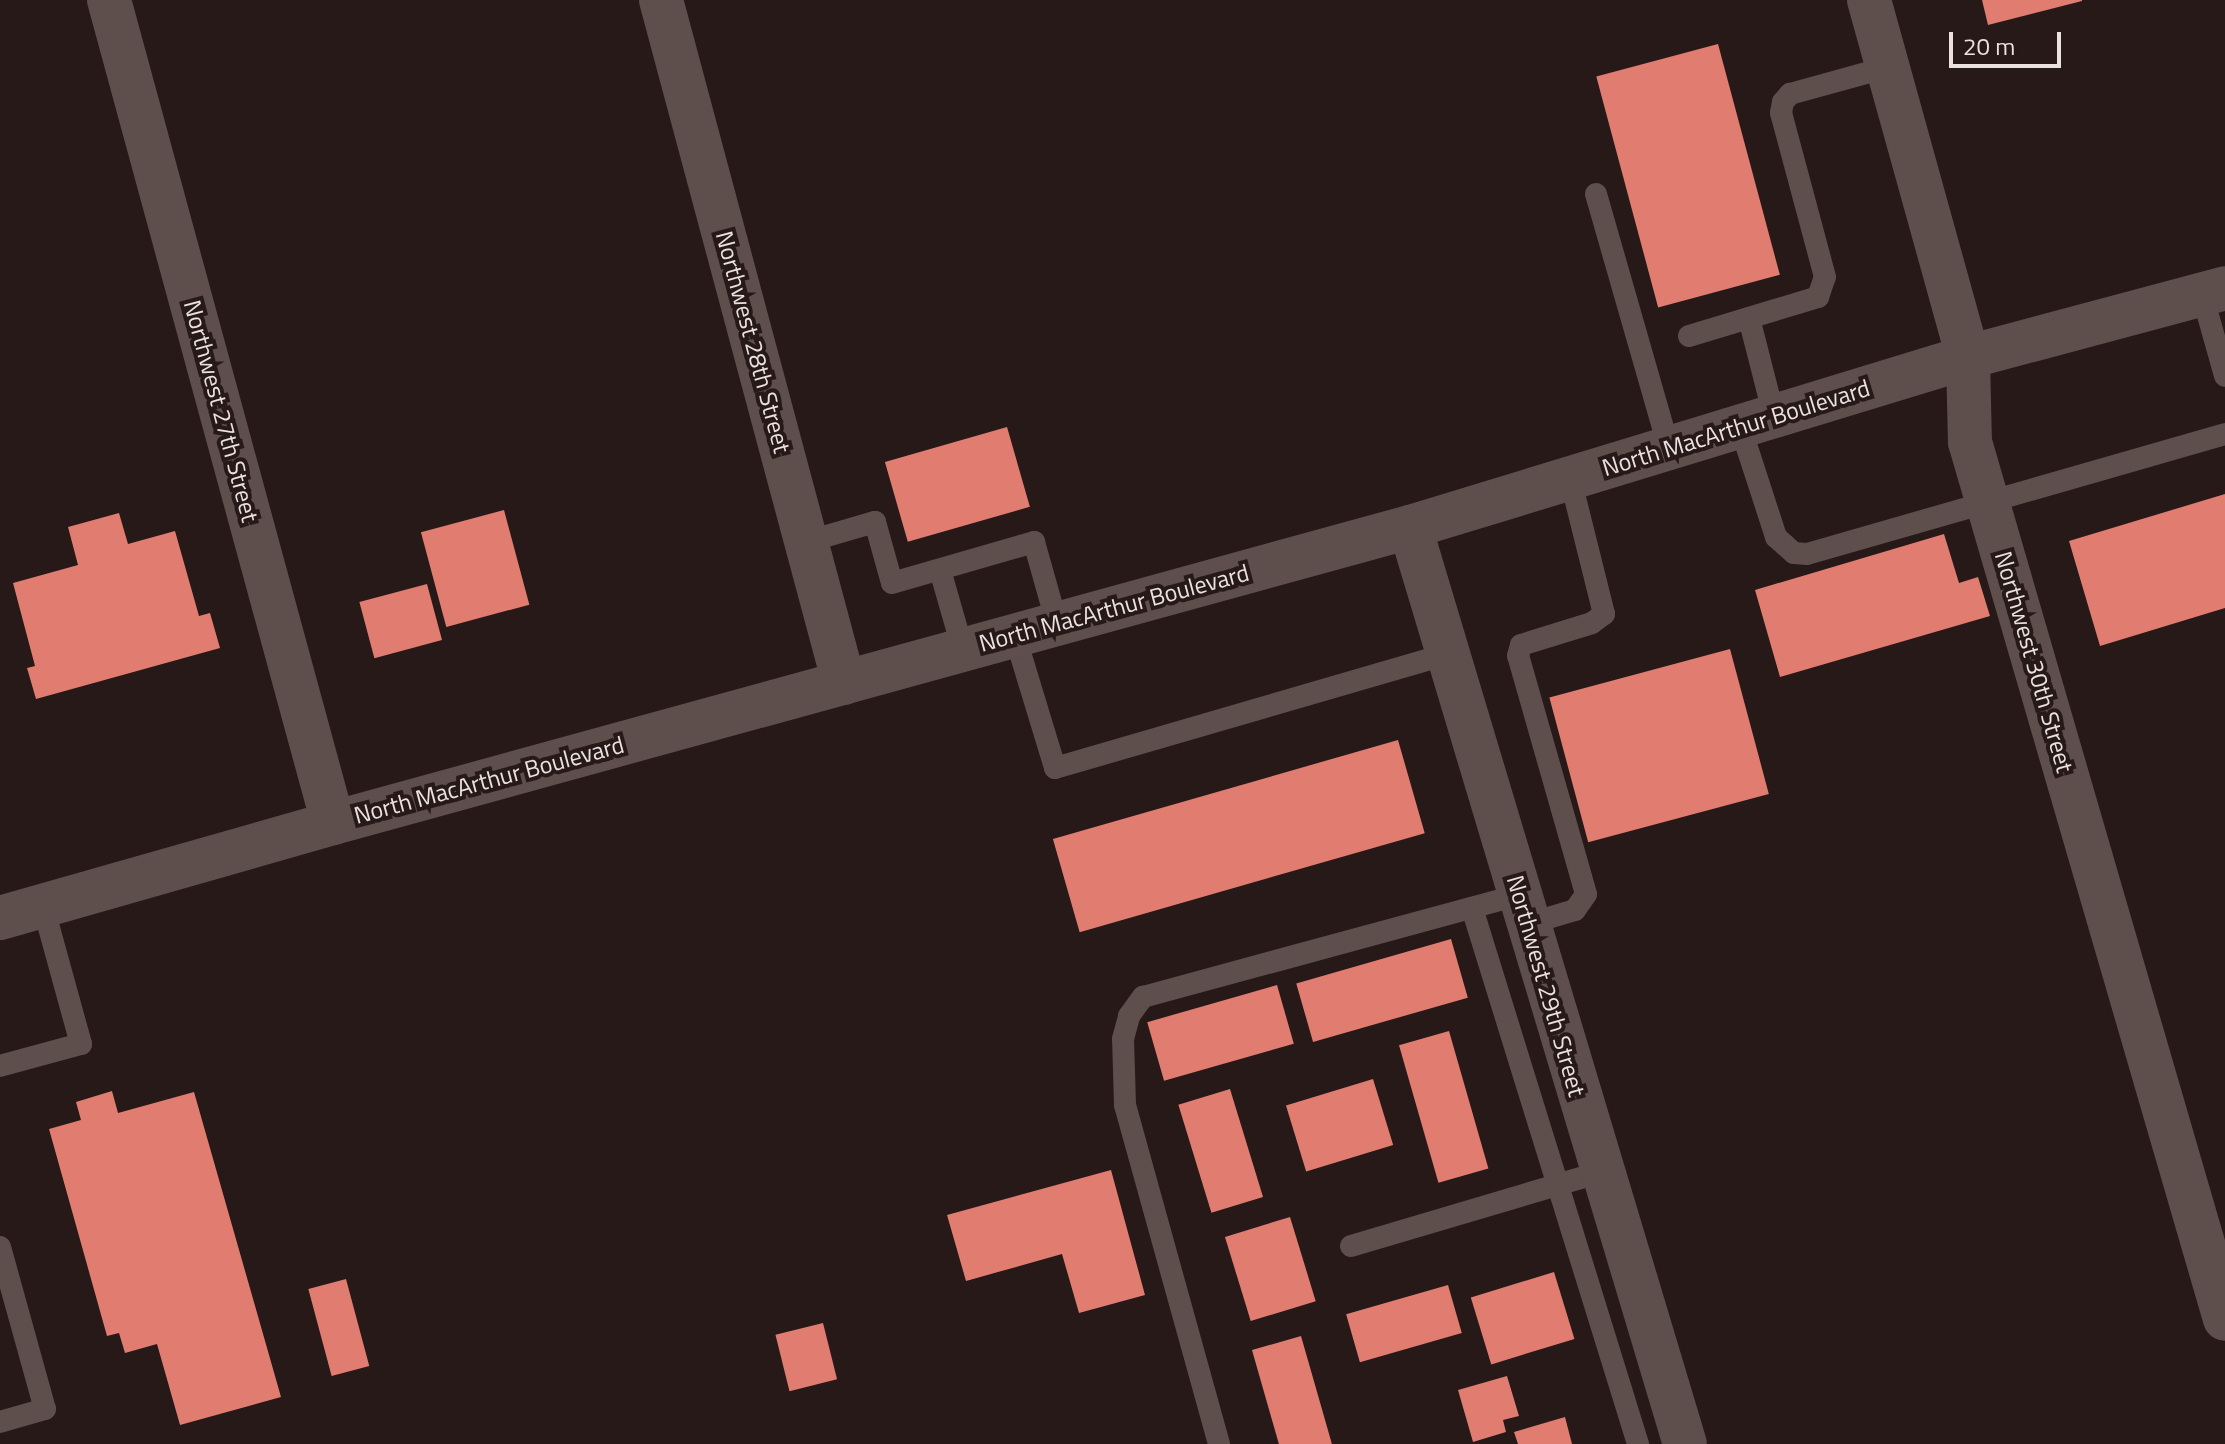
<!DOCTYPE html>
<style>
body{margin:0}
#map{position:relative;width:2225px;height:1444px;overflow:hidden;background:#261917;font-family:"Titillium Web",sans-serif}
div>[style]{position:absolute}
.building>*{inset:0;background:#e17c71;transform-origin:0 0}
.service>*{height:22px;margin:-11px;padding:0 11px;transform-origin:11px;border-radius:11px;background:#5e4e4c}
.minor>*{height:44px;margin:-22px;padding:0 22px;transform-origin:22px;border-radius:22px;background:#5e4e4c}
.tertiary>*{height:44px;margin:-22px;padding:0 22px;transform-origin:22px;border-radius:22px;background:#5e4e4c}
.secondary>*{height:44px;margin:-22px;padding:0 22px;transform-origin:22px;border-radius:22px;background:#5e4e4c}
span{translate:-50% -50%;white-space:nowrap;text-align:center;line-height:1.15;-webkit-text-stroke:8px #261917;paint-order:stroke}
.street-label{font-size:24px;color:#ebe1e0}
.scale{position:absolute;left:1949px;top:32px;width:112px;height:36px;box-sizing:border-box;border:4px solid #ebe1e0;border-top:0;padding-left:10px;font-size:24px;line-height:28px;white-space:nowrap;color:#ebe1e0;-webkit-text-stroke:6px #261917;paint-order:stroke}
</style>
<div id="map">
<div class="building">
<i style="clip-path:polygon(1982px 0,2082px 0,2082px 1px,1988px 25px)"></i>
<i style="left:1718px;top:44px;width:239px;height:126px;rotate:75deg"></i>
<i style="left:1007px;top:427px;width:83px;height:127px;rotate:74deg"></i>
<i style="clip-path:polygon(2225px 494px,2225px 608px,2100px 646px,2069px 541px)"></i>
<i style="left:504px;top:510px;width:98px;height:86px;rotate:75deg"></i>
<i style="clip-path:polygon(119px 513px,128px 544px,175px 531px,199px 616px,210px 613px,220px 648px,36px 699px,27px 668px,35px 666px,13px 583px,78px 565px,68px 527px)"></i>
<i style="clip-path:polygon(1944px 534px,1959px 583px,1978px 577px,1990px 616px,1780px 677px,1755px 590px)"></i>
<i style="left:427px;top:584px;width:58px;height:70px;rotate:75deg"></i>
<i style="left:1730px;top:649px;width:150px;height:187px;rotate:75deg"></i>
<i style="left:1398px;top:740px;width:97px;height:359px;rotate:74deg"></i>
<i style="left:1451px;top:939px;width:61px;height:161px;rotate:74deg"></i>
<i style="left:1277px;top:985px;width:61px;height:135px;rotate:74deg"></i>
<i style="left:1449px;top:1031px;width:143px;height:52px;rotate:74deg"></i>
<i style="left:1373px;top:1079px;width:69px;height:91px;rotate:73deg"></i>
<i style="left:1230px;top:1089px;width:113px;height:54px;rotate:73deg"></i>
<i style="clip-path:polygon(112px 1091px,118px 1113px,194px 1092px,281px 1397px,180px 1425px,157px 1344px,125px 1353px,119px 1333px,107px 1336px,49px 1129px,81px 1120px,76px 1102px)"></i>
<i style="clip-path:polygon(1111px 1170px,1145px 1295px,1079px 1313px,1062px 1254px,966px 1281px,947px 1215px)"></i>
<i style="left:1290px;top:1217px;width:88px;height:68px;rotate:73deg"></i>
<i style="left:1554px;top:1272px;width:70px;height:87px;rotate:73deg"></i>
<i style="left:346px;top:1279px;width:90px;height:39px;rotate:75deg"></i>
<i style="left:1448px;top:1285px;width:50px;height:106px;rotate:74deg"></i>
<i style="left:823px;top:1323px;width:58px;height:49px;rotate:76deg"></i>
<i style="left:1301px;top:1336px;width:112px;height:51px;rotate:74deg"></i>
<i style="clip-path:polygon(1507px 1376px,1519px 1416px,1503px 1420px,1506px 1432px,1473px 1442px,1458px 1390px)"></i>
<i style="clip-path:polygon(1565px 1417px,1572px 1444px,1518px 1444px,1514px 1432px)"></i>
</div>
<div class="service">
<i style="left:1596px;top:194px;width:264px;rotate:74deg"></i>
<i style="left:2202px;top:294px;width:85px;rotate:74.3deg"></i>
<i style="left:1749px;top:318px;width:101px;rotate:75.7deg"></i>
<i style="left:1689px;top:336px;width:135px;rotate:-16.8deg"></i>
<i style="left:1818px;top:297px;width:21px;rotate:-71deg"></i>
<i style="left:1825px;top:277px;width:170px;rotate:-105deg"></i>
<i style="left:1781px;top:113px;width:11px;rotate:-80deg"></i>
<i style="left:1783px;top:102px;width:11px;rotate:-49deg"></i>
<i style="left:1790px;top:94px;width:102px;rotate:-15.4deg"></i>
<i style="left:1740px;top:426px;width:117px;rotate:72deg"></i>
<i style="left:1776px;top:537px;width:24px;rotate:42deg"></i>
<i style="left:1794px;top:553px;width:13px;rotate:4deg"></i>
<i style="left:1807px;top:554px;width:435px;rotate:-16deg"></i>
<i style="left:806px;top:542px;width:72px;rotate:-16.2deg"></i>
<i style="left:875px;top:522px;width:63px;rotate:74.4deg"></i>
<i style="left:892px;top:583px;width:148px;rotate:-16.1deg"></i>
<i style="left:1034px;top:542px;width:85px;rotate:74.3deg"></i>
<i style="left:940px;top:570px;width:83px;rotate:74deg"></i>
<i style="left:1015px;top:636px;width:138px;rotate:73.1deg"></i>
<i style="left:1055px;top:768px;width:409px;rotate:-16.2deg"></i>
<i style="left:1472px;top:908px;width:561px;rotate:72.79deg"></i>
<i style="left:1528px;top:924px;width:49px;rotate:-16.6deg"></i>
<i style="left:1575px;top:910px;width:19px;rotate:-55deg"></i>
<i style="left:1586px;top:894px;width:248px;rotate:-105.9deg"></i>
<i style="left:1518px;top:656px;width:11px;rotate:-75deg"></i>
<i style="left:1521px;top:645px;width:74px;rotate:-17.2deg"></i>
<i style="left:1592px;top:623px;width:15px;rotate:-37deg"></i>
<i style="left:1604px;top:614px;width:140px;rotate:-104deg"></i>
<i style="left:0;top:1066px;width:84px;rotate:-15.2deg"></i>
<i style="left:81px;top:1044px;width:143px;rotate:-105.4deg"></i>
<i style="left:1351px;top:1246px;width:261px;rotate:-16.5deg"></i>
<i style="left:0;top:1247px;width:168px;rotate:74.5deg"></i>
<i style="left:45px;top:1409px;width:47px;rotate:163.9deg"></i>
<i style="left:1219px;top:1444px;width:352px;rotate:-105.5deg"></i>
<i style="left:1125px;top:1105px;width:66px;rotate:-91.7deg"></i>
<i style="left:1123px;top:1039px;width:24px;rotate:-75deg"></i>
<i style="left:1129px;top:1016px;width:24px;rotate:-54deg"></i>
<i style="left:1143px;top:997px;width:390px;rotate:-15.2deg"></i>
</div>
<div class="minor">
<i style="left:109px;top:0;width:853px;rotate:74.77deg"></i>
<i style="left:661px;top:0;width:707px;rotate:75deg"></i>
<i style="left:1968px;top:357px;width:85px;rotate:88.7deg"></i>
<i style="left:1970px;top:442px;width:913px;rotate:73.79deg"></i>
<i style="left:1410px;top:527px;width:957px;rotate:73.31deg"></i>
</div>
<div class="tertiary">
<i style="left:1869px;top:0;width:370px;rotate:74.5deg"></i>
</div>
<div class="secondary">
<i style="left:0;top:918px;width:346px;rotate:-15.9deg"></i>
<i style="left:333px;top:823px;width:1117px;rotate:-15.37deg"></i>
<i style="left:1410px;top:527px;width:583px;rotate:-16.94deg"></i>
<i style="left:1968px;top:357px;width:266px;rotate:-15deg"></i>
</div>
<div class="street-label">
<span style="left:753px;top:342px;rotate:75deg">Northwest 28th Street</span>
<span style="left:221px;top:411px;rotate:75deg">Northwest 27th Street</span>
<span style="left:1736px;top:428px;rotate:-17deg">North MacArthur Boulevard</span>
<span style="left:1114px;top:608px;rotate:-15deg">North MacArthur Boulevard</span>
<span style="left:2034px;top:662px;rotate:74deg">Northwest 30th Street</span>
<span style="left:489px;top:780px;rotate:-15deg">North MacArthur Boulevard</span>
<span style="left:1546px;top:986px;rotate:74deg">Northwest 29th Street</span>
</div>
<div class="scale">20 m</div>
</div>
